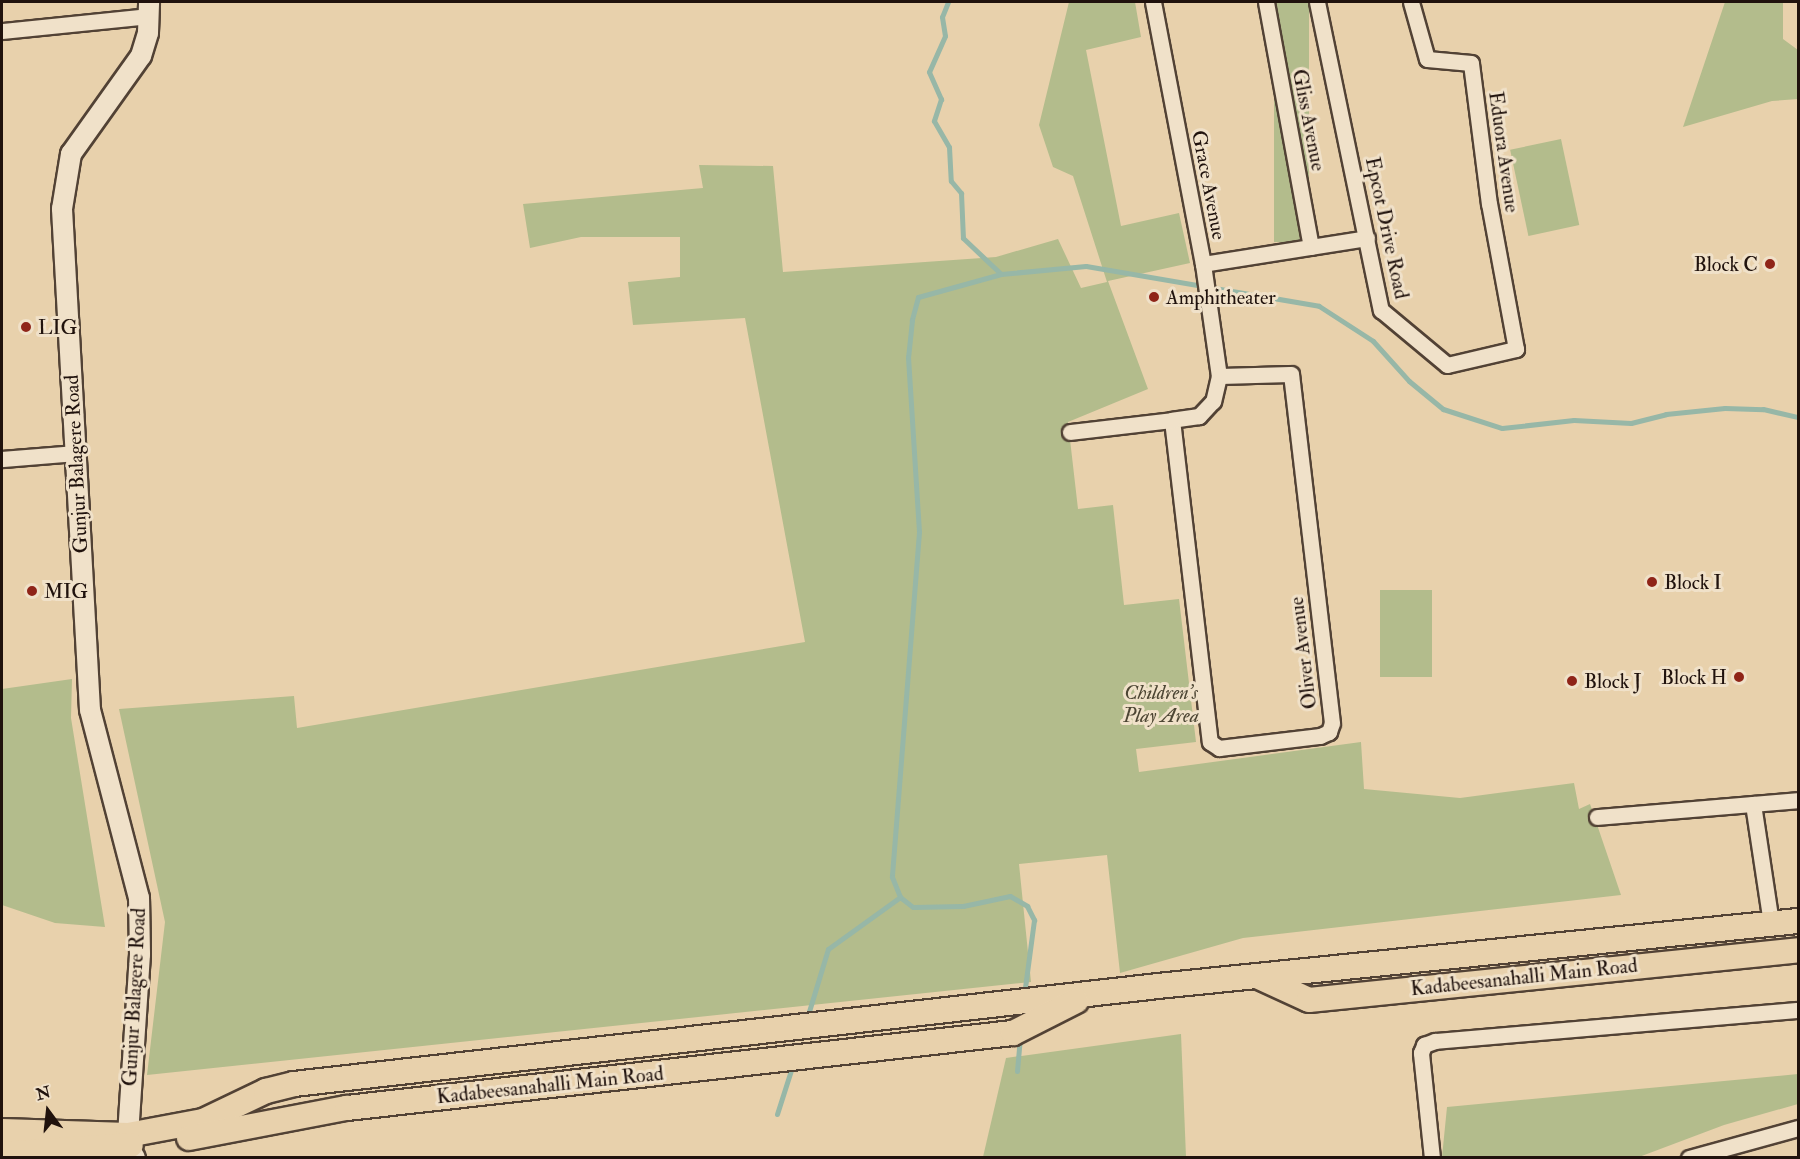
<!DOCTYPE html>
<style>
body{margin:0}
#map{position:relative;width:1800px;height:1159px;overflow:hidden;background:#e8d1ac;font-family:"IM FELL Double Pica",serif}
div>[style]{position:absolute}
.green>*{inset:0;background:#b3bc8c;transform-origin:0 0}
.stream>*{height:5px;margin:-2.5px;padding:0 2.5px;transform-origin:2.5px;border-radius:2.5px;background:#97b7a7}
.roads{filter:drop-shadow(2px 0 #524235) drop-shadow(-2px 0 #524235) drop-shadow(0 2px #524235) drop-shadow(0 -2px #524235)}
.minor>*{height:15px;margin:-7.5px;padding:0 7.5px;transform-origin:7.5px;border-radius:7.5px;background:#f0e1c9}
.tertiary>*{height:20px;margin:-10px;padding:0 10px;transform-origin:10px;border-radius:10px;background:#f0e1c9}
.primary>*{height:24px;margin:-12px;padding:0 12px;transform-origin:12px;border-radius:12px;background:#e8d1ac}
.dots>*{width:16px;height:16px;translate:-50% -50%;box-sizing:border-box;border:3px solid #f0e1c9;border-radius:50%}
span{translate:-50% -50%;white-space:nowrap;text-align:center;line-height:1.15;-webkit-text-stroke:6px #f0e1c9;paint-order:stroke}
.street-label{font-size:20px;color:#20120d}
.poi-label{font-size:20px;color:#20120d}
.right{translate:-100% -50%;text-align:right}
.left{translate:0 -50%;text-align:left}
.park-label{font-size:20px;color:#4c4533;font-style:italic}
.frame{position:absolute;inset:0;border:3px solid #20120d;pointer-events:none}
.north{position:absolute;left:18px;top:1081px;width:60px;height:60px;-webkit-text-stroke:4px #f0e1c9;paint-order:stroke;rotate:345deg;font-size:16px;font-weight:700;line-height:24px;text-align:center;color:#20120d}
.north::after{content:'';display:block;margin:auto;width:21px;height:27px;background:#20120d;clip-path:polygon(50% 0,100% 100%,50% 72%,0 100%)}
</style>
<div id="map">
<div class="green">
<i style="clip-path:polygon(1069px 2px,1135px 2px,1141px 37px,1086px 50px,1121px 226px,1179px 213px,1190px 263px,1108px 281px,1148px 389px,1068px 422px,1078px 509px,1113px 505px,1124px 605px,1179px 599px,1196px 742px,1136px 749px,1139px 772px,1361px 742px,1364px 789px,1460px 798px,1574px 783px,1579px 809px,1590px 804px,1621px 895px,1243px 938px,1120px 973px,1107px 855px,1019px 864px,1031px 982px,147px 1075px,165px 922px,119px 709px,294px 696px,297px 728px,805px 642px,745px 318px,633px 325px,628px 282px,680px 277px,680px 237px,581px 237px,530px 248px,523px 204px,703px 188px,699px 165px,773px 166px,783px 272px,996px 257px,1058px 239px,1081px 288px,1107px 282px,1073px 176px,1053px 167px,1039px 125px)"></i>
<i style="left:1274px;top:2px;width:35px;height:240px"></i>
<i style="clip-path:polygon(1725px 2px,1783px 2px,1783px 39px,1798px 50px,1798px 99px,1772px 101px,1683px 127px)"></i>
<i style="left:1561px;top:139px;width:88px;height:52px;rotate:78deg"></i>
<i style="left:1380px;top:590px;width:52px;height:87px"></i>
<i style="clip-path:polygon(72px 679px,71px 718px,105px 927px,55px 923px,2px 905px,2px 689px)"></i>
<i style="clip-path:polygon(1181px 1034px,1186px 1157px,983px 1157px,1006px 1058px)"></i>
<i style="clip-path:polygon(1798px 1074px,1798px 1104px,1724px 1125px,1639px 1157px,1442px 1157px,1447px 1107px)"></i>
</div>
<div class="stream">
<i style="left:948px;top:2px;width:16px;rotate:112deg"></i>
<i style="left:942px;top:17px;width:19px;rotate:81deg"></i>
<i style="left:945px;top:36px;width:39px;rotate:114deg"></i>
<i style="left:929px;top:72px;width:30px;rotate:66deg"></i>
<i style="left:941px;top:99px;width:23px;rotate:108deg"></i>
<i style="left:934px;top:121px;width:30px;rotate:60deg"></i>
<i style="left:949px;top:147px;width:34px;rotate:87deg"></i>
<i style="left:951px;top:181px;width:16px;rotate:50deg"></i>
<i style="left:961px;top:193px;width:45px;rotate:87.5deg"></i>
<i style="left:963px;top:238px;width:52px;rotate:43.5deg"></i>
<i style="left:1001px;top:274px;width:85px;rotate:-5.4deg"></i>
<i style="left:1086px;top:266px;width:236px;rotate:9.7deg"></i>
<i style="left:1319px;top:306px;width:64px;rotate:32.9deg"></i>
<i style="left:1373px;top:341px;width:54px;rotate:48deg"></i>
<i style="left:1409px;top:381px;width:44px;rotate:39.5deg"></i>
<i style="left:1443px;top:409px;width:62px;rotate:17.9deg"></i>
<i style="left:1502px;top:428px;width:72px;rotate:-6.3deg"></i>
<i style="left:1574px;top:420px;width:57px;rotate:3deg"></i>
<i style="left:1631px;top:423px;width:36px;rotate:-14deg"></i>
<i style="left:1666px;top:414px;width:59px;rotate:-5.8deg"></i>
<i style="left:1725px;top:408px;width:38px;rotate:2deg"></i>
<i style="left:1763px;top:409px;width:36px;rotate:13deg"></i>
<i style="left:1001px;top:274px;width:86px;rotate:164.5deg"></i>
<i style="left:918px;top:297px;width:24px;rotate:105deg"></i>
<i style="left:912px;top:320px;width:37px;rotate:96deg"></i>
<i style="left:908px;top:357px;width:175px;rotate:86.4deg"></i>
<i style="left:919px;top:532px;width:346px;rotate:94.5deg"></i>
<i style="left:892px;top:877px;width:22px;rotate:68deg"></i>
<i style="left:900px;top:897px;width:16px;rotate:38deg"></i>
<i style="left:913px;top:907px;width:50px;rotate:-1.1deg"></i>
<i style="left:963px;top:906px;width:48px;rotate:-12deg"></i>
<i style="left:1010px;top:896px;width:20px;rotate:30deg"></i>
<i style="left:1027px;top:906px;width:16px;rotate:63deg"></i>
<i style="left:1034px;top:920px;width:76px;rotate:97.6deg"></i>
<i style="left:807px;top:1018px;width:72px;rotate:-73.1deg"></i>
<i style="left:828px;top:949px;width:89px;rotate:-35.8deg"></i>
<i style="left:1017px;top:1071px;width:34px;rotate:-85deg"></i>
<i style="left:777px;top:1114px;width:52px;rotate:-72.3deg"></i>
</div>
<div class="roads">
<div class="minor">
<i style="left:1153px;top:2px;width:267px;rotate:79.2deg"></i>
<i style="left:1203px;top:264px;width:113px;rotate:81.9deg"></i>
<i style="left:1219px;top:376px;width:26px;rotate:103deg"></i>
<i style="left:1213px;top:401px;width:21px;rotate:133deg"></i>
<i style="left:1199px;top:416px;width:27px;rotate:172deg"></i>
<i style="left:1172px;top:420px;width:324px;rotate:83.3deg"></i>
<i style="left:1210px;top:742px;width:11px;rotate:34deg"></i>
<i style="left:1219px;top:748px;width:102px;rotate:-6.8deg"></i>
<i style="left:1320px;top:736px;width:10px;rotate:-24deg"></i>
<i style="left:1329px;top:732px;width:9px;rotate:-72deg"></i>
<i style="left:1332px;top:723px;width:351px;rotate:-96.7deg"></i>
<i style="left:1291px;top:374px;width:72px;rotate:178.4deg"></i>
<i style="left:1266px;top:2px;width:249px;rotate:79.6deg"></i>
<i style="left:1317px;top:2px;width:315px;rotate:78.3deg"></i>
<i style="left:1381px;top:310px;width:86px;rotate:39.8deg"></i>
<i style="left:1447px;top:365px;width:71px;rotate:-13.1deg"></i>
<i style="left:1516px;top:349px;width:147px;rotate:-100.5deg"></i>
<i style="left:1489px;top:204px;width:142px;rotate:-97.3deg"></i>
<i style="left:1471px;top:63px;width:44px;rotate:-174.8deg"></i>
<i style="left:1427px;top:59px;width:59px;rotate:-105.7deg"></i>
<i style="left:2px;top:31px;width:148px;rotate:-5.8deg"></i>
<i style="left:1203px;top:264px;width:166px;rotate:-9deg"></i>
<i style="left:1070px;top:432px;width:103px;rotate:-6.7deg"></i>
<i style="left:2px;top:459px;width:73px;rotate:-4.7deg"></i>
<i style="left:1753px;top:804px;width:120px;rotate:81.4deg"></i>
<i style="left:1597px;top:817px;width:202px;rotate:-4.8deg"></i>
<i style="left:1432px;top:1158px;width:106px;rotate:-96deg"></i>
<i style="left:1421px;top:1053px;width:9px;rotate:-69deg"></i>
<i style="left:1424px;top:1045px;width:12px;rotate:-20deg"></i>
<i style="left:1435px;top:1041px;width:364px;rotate:-4.9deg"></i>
<i style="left:1689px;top:1158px;width:113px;rotate:-15.4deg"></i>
</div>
<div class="tertiary">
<i style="left:135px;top:1158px;width:14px;rotate:-120deg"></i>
<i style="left:128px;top:1146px;width:11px;rotate:-90deg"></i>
<i style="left:128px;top:1135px;width:181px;rotate:-86.2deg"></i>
<i style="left:140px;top:954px;width:56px;rotate:-91deg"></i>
<i style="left:139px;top:898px;width:194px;rotate:-104.6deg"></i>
<i style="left:90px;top:710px;width:502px;rotate:-93.2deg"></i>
<i style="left:62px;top:209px;width:56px;rotate:-80.7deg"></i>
<i style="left:71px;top:154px;width:120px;rotate:-54.5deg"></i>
<i style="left:141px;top:56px;width:24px;rotate:-73deg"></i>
<i style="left:148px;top:33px;width:31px;rotate:-88deg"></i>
</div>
<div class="primary">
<i style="left:1257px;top:976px;width:57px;rotate:24.8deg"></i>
<i style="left:1309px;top:1000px;width:492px;rotate:-5.8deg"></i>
<i style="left:2px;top:1131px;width:126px;rotate:1.8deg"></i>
<i style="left:128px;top:1135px;width:76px;rotate:-10.6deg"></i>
<i style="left:203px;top:1121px;width:70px;rotate:-25.5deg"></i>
<i style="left:266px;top:1091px;width:29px;rotate:-14deg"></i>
<i style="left:294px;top:1084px;width:870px;rotate:-6.47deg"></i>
<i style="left:1158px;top:986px;width:643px;rotate:-5.8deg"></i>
<i style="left:189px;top:1138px;width:161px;rotate:-10.8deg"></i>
<i style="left:347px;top:1108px;width:670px;rotate:-6.43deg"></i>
<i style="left:1013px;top:1033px;width:71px;rotate:-26.9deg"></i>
<i style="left:2px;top:1154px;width:129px;rotate:-4deg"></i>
</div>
</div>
<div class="dots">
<i style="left:1770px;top:264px;background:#8f2418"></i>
<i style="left:1154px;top:297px;background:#8f2418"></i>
<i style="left:26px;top:327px;background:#8f2418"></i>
<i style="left:1652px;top:582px;background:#8f2418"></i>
<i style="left:32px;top:591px;background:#8f2418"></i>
<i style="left:1739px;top:677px;background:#8f2418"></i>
<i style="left:1572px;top:681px;background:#8f2418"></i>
</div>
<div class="street-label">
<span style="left:1309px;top:120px;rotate:79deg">Gliss Avenue</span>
<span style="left:1504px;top:152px;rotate:82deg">Eduora Avenue</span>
<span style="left:1209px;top:185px;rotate:79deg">Grace Avenue</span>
<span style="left:1387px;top:228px;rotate:78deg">Epcot Drive Road</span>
<span style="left:76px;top:464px;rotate:-93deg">Gunjur Balagere Road</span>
<span style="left:1303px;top:653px;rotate:-97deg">Oliver Avenue</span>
<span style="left:1524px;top:977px;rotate:-6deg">Kadabeesanahalli Main Road</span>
<span style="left:134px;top:997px;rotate:-87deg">Gunjur Balagere Road</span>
<span style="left:550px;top:1085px;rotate:-6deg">Kadabeesanahalli Main Road</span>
</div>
<div class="poi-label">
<span class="right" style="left:1758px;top:264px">Block C</span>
<span class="left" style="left:1166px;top:297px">Amphitheater</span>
<span class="left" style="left:38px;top:327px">LIG</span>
<span class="left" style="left:1664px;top:582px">Block I</span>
<span class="left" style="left:44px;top:591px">MIG</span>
<span class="right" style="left:1727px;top:677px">Block H</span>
<span class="left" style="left:1584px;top:681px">Block J</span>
</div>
<div class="park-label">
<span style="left:1161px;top:704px">Children's<br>Play Area</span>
</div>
<div class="frame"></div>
<div class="north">N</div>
</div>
